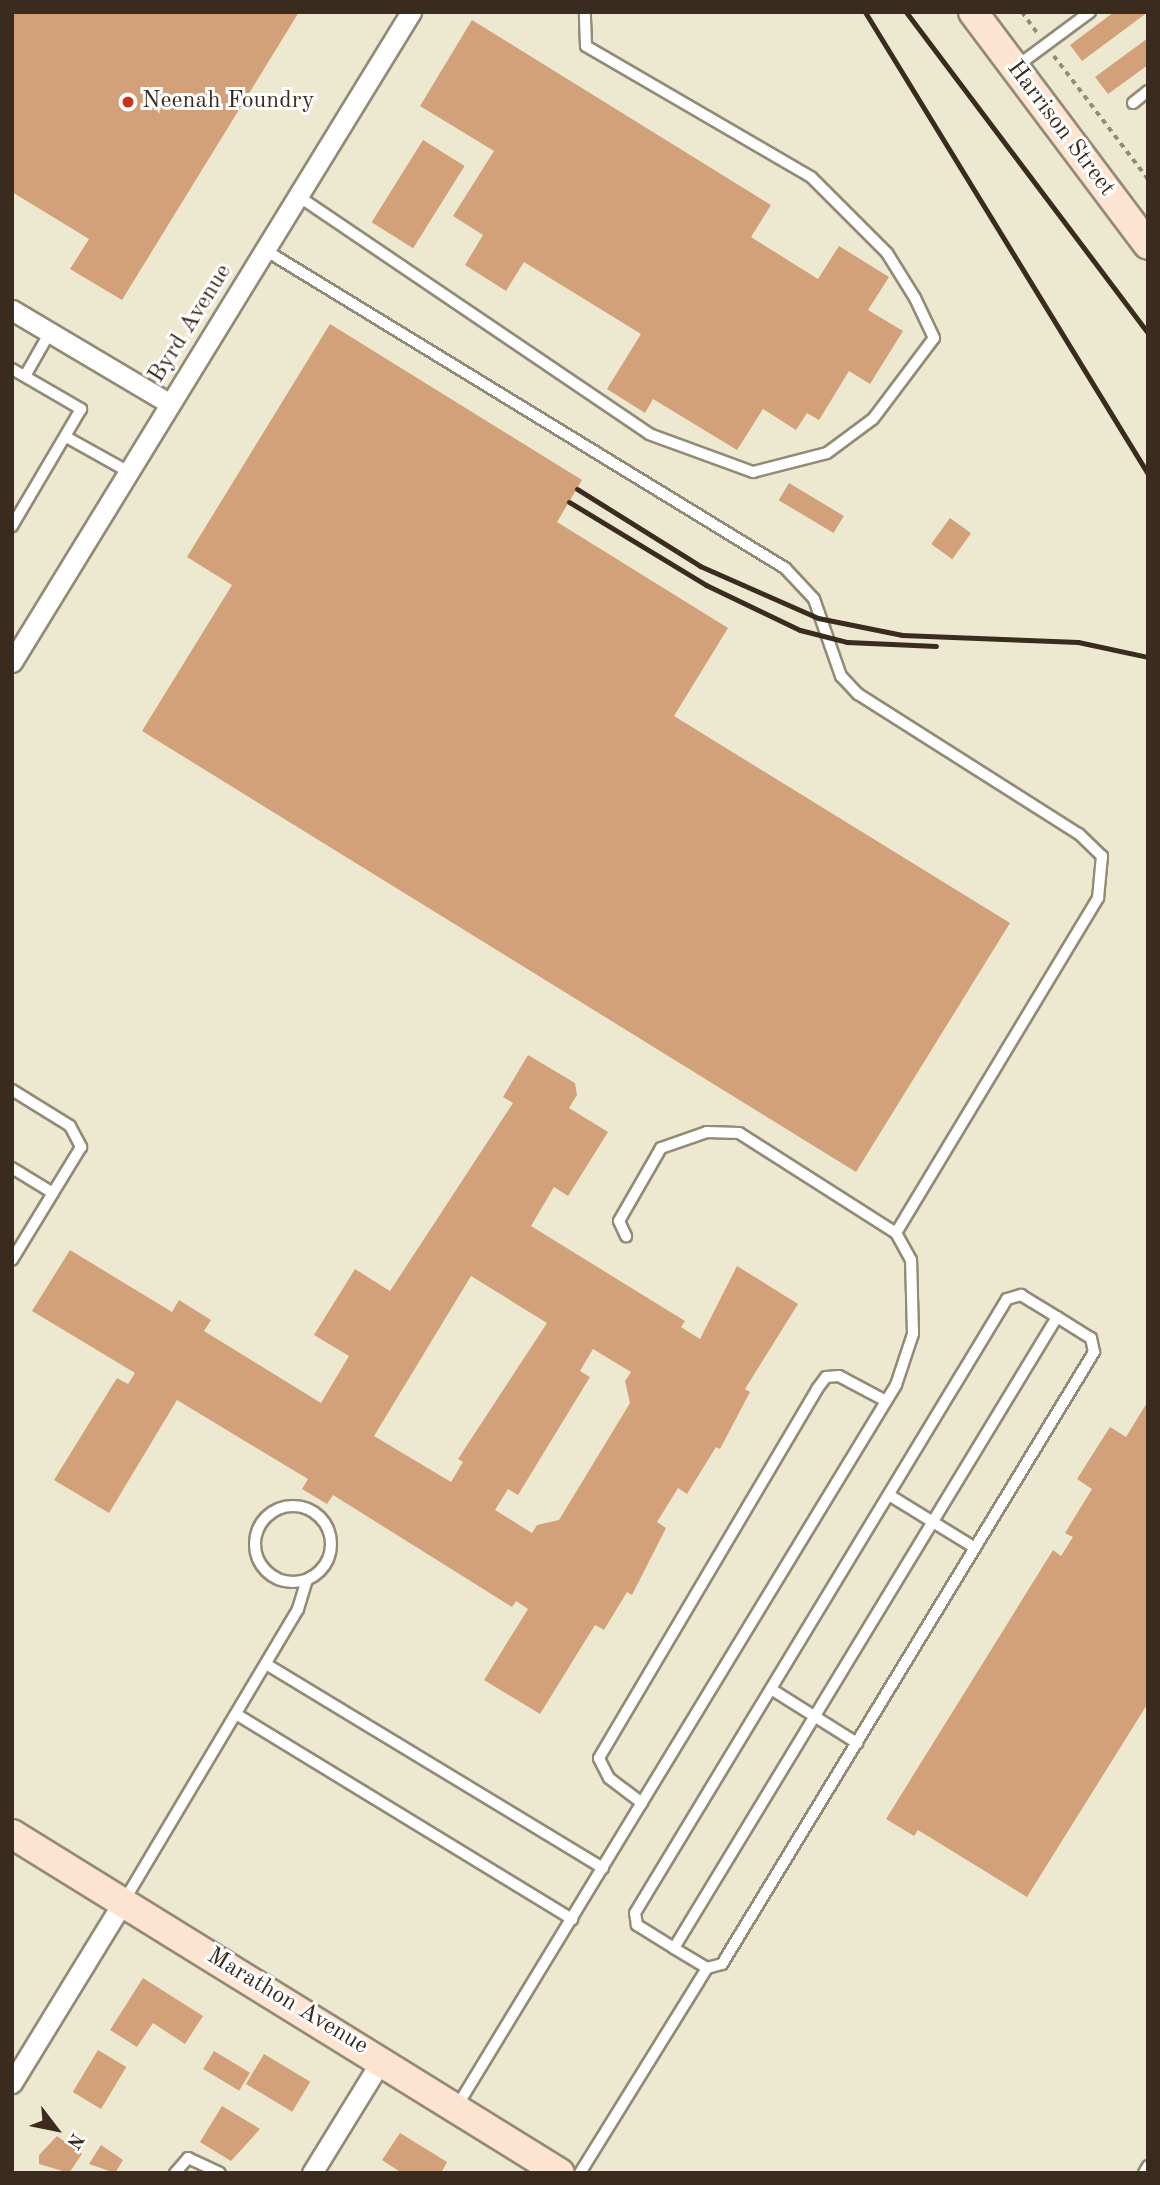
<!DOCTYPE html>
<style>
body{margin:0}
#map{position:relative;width:1160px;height:2185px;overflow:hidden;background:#ede9d0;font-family:"Old Standard TT",serif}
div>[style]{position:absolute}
.building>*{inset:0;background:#d3a179;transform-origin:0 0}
.path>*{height:3.5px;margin-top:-1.75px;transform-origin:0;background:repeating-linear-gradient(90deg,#948a77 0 5px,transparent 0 10px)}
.roads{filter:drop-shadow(2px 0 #948a77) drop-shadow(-2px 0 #948a77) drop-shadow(0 2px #948a77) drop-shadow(0 -2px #948a77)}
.lane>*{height:10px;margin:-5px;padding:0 5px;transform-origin:5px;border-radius:5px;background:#fff}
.lane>.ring{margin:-5px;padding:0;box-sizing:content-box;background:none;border:10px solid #fff;border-radius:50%}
.street>*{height:19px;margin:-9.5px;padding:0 9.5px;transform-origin:9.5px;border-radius:9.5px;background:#fff}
.secondary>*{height:28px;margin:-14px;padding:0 14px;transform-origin:14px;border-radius:14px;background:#fde4d1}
.rail>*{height:5px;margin:-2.5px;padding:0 2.5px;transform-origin:2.5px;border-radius:2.5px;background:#3b2a1e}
.dots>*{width:19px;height:19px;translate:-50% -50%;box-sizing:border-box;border:4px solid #fff;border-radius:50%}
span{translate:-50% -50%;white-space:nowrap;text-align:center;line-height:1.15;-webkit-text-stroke:6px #fff;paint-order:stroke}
.poi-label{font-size:24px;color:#3b2a1e}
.left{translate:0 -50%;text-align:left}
.street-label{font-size:24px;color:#3b2a1e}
.frame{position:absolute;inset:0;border:14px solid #3b2a1e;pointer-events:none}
.north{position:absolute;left:21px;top:2094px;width:70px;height:70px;-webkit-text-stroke:5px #fff;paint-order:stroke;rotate:122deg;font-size:19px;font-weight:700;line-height:28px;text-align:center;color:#3b2a1e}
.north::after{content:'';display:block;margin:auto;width:24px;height:32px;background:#3b2a1e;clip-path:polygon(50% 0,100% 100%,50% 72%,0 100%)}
</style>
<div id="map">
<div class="building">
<i style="clip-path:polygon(12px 12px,299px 12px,122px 300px,70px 269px,89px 239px,12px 192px)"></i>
<i style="clip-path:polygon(1114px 12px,1148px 12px,1082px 61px,1070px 45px)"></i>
<i style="clip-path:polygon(472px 20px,771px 205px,751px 237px,818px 279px,839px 246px,889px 277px,868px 310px,903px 331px,870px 384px,849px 371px,819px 420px,807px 413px,796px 430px,763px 409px,737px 450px,653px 399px,645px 413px,607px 389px,641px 334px,524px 262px,506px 291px,465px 265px,483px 235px,453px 216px,494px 151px,420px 106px)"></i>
<i style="clip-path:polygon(1148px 38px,1148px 65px,1108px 94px,1095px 77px)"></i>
<i style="left:423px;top:140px;width:49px;height:97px;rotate:32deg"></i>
<i style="clip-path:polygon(330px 324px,582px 480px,557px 522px,728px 628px,674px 716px,1010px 923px,856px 1172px,142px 731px,232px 585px,187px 557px)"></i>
<i style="left:789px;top:483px;width:64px;height:20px;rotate:31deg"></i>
<i style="left:950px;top:518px;width:26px;height:32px;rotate:36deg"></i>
<i style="clip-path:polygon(evenodd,528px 1055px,575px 1083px,577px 1095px,569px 1108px,608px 1132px,568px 1196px,554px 1187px,531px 1226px,685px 1321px,681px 1327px,700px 1339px,737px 1266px,798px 1304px,745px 1389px,750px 1392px,720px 1449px,716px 1447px,687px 1494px,678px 1488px,657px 1522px,666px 1528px,632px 1595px,627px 1592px,604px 1630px,595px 1625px,540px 1714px,484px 1680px,528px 1609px,516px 1601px,512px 1607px,333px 1495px,327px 1504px,302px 1489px,308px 1479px,177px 1400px,109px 1513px,54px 1480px,117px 1378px,128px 1384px,135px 1373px,32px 1311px,70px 1250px,172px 1312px,179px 1300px,211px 1320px,204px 1331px,321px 1403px,349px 1356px,314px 1335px,355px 1269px,390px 1291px,513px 1103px,503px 1097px,528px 1055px,471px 1276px,547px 1323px,458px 1459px,463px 1462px,451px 1482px,374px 1436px,471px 1276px,528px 1055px,593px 1349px,631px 1372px,625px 1381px,630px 1403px,559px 1520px,537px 1525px,532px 1533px,495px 1510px,508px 1489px,518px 1495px,590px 1377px,580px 1371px,593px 1349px)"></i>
<i style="clip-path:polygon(1148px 1401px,1148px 1703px,1027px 1897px,918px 1830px,914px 1836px,886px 1819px,1053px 1550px,1061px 1556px,1073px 1537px,1065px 1533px,1092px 1489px,1077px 1479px,1110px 1427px,1126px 1437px)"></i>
<i style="clip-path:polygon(143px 1978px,203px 2016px,185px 2044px,153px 2023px,137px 2047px,110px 2030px)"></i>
<i style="left:98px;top:2050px;width:33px;height:49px;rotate:31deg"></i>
<i style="left:214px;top:2051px;width:42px;height:21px;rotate:31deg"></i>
<i style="left:264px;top:2054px;width:54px;height:35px;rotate:31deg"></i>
<i style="clip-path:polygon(222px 2106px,260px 2129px,231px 2161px,200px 2142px)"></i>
<i style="clip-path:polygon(400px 2133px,447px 2162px,441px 2173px,402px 2173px,382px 2160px)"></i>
<i style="clip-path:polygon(57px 2136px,82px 2154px,69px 2173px,39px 2164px,39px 2155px)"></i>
<i style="clip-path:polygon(101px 2145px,123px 2160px,115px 2173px,89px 2164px)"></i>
</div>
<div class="path">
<i style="left:1022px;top:12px;width:26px;rotate:54deg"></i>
<i style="left:1054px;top:56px;width:155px;rotate:52.6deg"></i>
</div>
<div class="roads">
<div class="lane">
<i style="left:1017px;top:66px;width:91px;rotate:-36.5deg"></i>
<i style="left:1133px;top:103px;width:19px;rotate:-39deg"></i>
<i style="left:298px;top:196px;width:424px;rotate:34.1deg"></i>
<i style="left:649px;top:434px;width:111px;rotate:20.1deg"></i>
<i style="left:753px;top:472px;width:76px;rotate:-14.4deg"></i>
<i style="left:827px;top:453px;width:57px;rotate:-36.5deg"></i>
<i style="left:873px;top:419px;width:101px;rotate:-53deg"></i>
<i style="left:934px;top:338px;width:44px;rotate:-115.4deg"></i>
<i style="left:915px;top:298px;width:53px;rotate:-121.9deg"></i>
<i style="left:887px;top:253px;width:107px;rotate:-135deg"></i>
<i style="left:811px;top:177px;width:260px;rotate:-149.8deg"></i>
<i style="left:586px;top:46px;width:34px;rotate:-92deg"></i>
<i style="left:265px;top:250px;width:610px;rotate:31.45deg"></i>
<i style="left:785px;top:568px;width:42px;rotate:46.9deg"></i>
<i style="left:814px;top:599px;width:82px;rotate:70.7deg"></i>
<i style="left:841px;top:676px;width:25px;rotate:47deg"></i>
<i style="left:858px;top:694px;width:262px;rotate:32.4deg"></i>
<i style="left:1079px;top:834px;width:32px;rotate:44deg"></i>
<i style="left:1102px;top:856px;width:42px;rotate:95.4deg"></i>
<i style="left:1098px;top:898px;width:391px;rotate:121.1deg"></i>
<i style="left:12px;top:369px;width:80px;rotate:30.1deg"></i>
<i style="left:81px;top:409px;width:136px;rotate:120.5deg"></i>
<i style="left:25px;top:376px;width:51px;rotate:-60.4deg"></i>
<i style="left:68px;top:438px;width:70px;rotate:29.1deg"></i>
<i style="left:12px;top:1090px;width:68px;rotate:31.8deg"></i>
<i style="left:70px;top:1126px;width:24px;rotate:62deg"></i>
<i style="left:81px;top:1147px;width:132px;rotate:121.4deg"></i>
<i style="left:12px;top:1168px;width:48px;rotate:31.4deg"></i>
<i style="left:889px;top:1495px;width:101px;rotate:31.6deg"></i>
<i class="ring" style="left:255px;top:1506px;width:66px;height:66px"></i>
<i style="left:266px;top:1664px;width:394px;rotate:31.2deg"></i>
<i style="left:771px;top:1689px;width:102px;rotate:32.1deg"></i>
<i style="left:236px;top:1714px;width:394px;rotate:31.4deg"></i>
<i style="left:642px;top:1803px;width:41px;rotate:-142.9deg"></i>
<i style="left:609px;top:1778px;width:22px;rotate:-117deg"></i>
<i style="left:599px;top:1758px;width:429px;rotate:-59.4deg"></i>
<i style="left:817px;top:1389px;width:15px;rotate:-53deg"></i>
<i style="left:826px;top:1377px;width:13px;rotate:-4deg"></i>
<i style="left:839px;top:1376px;width:53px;rotate:28deg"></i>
<i style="left:124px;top:1901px;width:340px;rotate:-59.2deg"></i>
<i style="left:298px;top:1609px;width:30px;rotate:-73deg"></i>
<i style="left:674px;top:1948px;width:738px;rotate:-58.74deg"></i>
<i style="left:1057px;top:1317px;width:40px;rotate:32deg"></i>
<i style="left:1091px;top:1338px;width:14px;rotate:78deg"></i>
<i style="left:1094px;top:1352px;width:716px;rotate:121.29deg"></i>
<i style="left:722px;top:1964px;width:16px;rotate:165deg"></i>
<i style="left:707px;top:1968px;width:39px;rotate:-149deg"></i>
<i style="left:674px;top:1948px;width:44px;rotate:-148.1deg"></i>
<i style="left:637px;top:1925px;width:12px;rotate:-99deg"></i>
<i style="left:635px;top:1913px;width:718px;rotate:-58.79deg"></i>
<i style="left:1007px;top:1299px;width:15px;rotate:-16deg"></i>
<i style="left:1021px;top:1295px;width:42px;rotate:31.4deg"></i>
<i style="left:456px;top:2108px;width:846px;rotate:-58.68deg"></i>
<i style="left:896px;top:1385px;width:54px;rotate:-71.6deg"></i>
<i style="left:913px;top:1334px;width:74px;rotate:-91.5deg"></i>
<i style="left:911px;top:1260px;width:31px;rotate:-119deg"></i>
<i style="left:896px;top:1233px;width:186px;rotate:-147.5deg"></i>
<i style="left:739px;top:1133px;width:32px;rotate:-178deg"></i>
<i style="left:707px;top:1132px;width:49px;rotate:160.8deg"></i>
<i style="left:661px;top:1148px;width:84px;rotate:119.9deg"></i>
<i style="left:619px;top:1221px;width:17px;rotate:65deg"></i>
<i style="left:175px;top:2173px;width:20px;rotate:-49deg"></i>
<i style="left:188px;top:2158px;width:35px;rotate:25deg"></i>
<i style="left:580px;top:2173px;width:241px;rotate:-58.2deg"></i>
<i style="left:1144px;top:2173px;width:8px;rotate:-60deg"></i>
</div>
<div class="street">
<i style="left:12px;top:310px;width:184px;rotate:30.7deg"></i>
<i style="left:12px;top:662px;width:763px;rotate:-58.46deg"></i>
<i style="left:12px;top:2083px;width:212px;rotate:-58.5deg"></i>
<i style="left:312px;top:2173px;width:134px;rotate:-58.4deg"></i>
</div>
<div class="secondary">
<i style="left:973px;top:12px;width:291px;rotate:53.1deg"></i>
<i style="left:12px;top:1834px;width:644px;rotate:31.74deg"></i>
</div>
</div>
<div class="rail">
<i style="left:865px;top:12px;width:542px;rotate:58.51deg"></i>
<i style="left:906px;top:12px;width:402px;rotate:53deg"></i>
<i style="left:577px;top:489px;width:145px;rotate:32deg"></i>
<i style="left:700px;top:566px;width:129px;rotate:23.8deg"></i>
<i style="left:818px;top:618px;width:86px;rotate:11.4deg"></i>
<i style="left:902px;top:635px;width:176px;rotate:2.3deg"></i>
<i style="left:1078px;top:642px;width:72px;rotate:12.1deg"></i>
<i style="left:569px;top:502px;width:160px;rotate:31.2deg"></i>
<i style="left:706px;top:585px;width:104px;rotate:25.6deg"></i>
<i style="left:800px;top:630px;width:49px;rotate:14.3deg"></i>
<i style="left:847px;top:642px;width:89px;rotate:2.6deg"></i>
</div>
<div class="dots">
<i style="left:128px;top:102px;background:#c8321e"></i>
</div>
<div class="poi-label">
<span class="left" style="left:142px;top:102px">Neenah Foundry</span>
</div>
<div class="street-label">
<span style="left:1060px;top:129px;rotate:53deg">Harrison Street</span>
<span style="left:191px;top:324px;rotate:-58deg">Byrd Avenue</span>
<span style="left:287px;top:2002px;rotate:31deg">Marathon Avenue</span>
</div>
<div class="frame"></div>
<div class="north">N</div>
</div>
